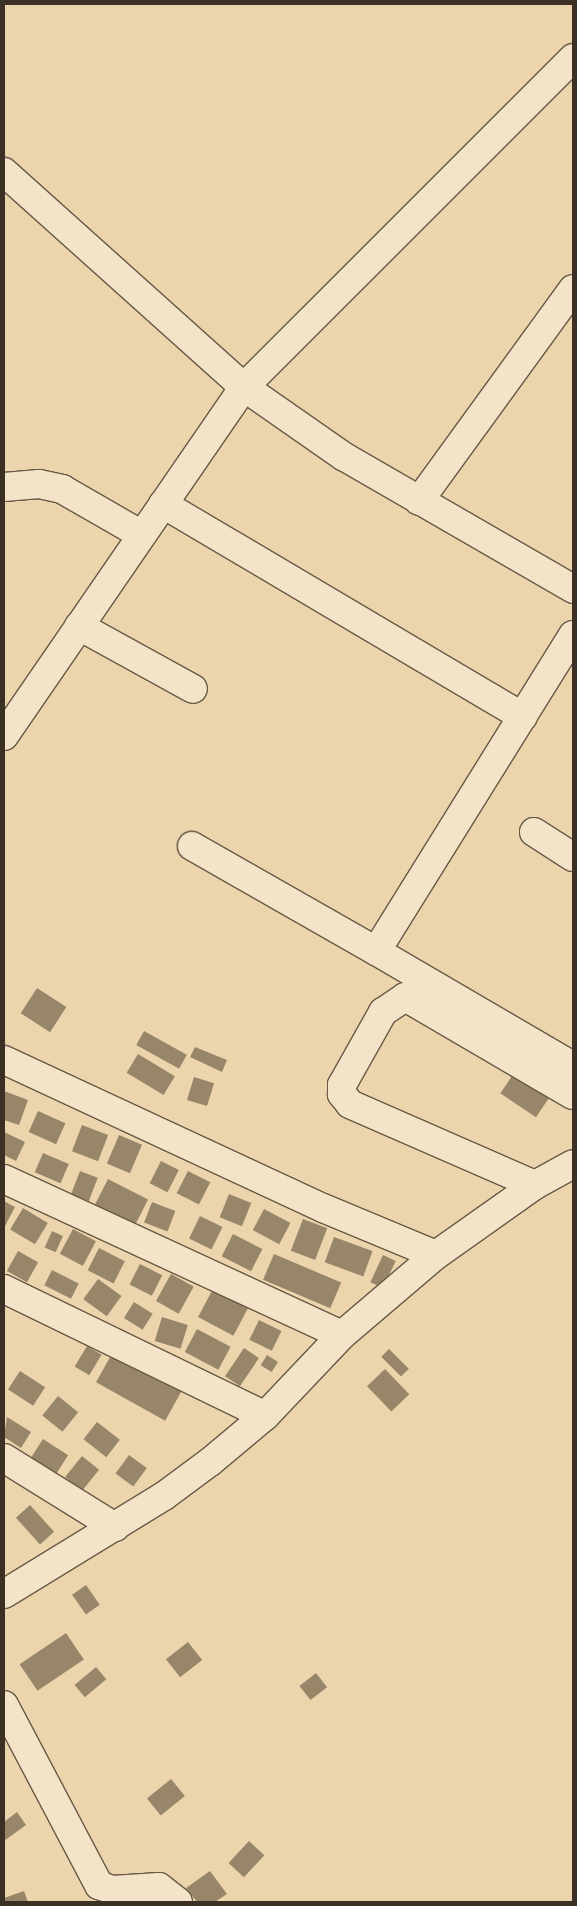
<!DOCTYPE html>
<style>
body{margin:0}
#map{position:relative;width:577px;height:1906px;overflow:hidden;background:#ecd5ac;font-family:"EB Garamond",serif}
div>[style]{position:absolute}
.building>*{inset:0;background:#98866b;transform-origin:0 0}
.roads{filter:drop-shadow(1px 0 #685946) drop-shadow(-1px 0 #685946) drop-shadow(0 1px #685946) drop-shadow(0 -1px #685946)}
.minor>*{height:28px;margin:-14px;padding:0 14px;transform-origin:14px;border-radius:14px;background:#f3e4c9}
span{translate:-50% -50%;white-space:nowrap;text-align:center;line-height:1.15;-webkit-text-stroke:4px #f3e4c9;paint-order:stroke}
.frame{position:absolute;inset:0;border:5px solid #3c3024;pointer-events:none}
</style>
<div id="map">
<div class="building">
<i style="left:37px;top:988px;width:35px;height:30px;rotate:33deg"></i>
<i style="left:144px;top:1031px;width:49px;height:16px;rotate:29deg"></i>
<i style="clip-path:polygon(195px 1047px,227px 1060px,222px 1072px,190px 1057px)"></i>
<i style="left:138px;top:1054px;width:43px;height:22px;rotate:31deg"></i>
<i style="left:516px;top:1070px;width:43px;height:28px;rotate:34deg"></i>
<i style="left:194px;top:1077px;width:21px;height:24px;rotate:17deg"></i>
<i style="clip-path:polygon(4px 1091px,28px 1100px,19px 1125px,4px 1120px)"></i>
<i style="left:38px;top:1111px;width:30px;height:23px;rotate:24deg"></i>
<i style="left:82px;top:1125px;width:28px;height:28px;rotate:21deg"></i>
<i style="clip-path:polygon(4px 1132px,25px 1142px,16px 1161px,4px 1155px)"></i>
<i style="left:119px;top:1135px;width:25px;height:31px;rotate:23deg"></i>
<i style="left:43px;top:1153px;width:28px;height:21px;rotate:23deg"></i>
<i style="left:161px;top:1161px;width:20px;height:25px;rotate:27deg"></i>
<i style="left:80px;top:1171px;width:19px;height:25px;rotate:21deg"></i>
<i style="left:188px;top:1171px;width:25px;height:25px;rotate:27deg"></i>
<i style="left:108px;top:1179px;width:45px;height:34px;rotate:27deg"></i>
<i style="left:229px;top:1194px;width:24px;height:25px;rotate:22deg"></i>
<i style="clip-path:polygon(4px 1201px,15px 1207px,4px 1228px)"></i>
<i style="left:152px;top:1202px;width:25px;height:22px;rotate:21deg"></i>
<i style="left:23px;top:1208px;width:29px;height:25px;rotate:31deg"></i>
<i style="left:264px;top:1209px;width:30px;height:24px;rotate:28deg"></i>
<i style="left:200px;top:1216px;width:25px;height:25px;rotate:26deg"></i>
<i style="left:303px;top:1219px;width:26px;height:34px;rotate:21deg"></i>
<i style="left:73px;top:1229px;width:26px;height:28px;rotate:28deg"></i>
<i style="left:52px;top:1231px;width:12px;height:18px;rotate:24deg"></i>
<i style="left:233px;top:1234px;width:33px;height:25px;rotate:27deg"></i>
<i style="left:334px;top:1237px;width:41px;height:27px;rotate:20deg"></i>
<i style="left:99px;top:1248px;width:29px;height:25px;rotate:27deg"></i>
<i style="left:18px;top:1251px;width:23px;height:23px;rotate:29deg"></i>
<i style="left:274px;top:1254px;width:73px;height:28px;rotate:23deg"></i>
<i style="left:383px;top:1255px;width:14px;height:30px;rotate:25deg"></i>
<i style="left:140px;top:1264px;width:25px;height:23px;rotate:27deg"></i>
<i style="left:52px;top:1270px;width:30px;height:17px;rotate:27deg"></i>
<i style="left:171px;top:1274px;width:26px;height:31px;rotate:29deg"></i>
<i style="left:98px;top:1279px;width:29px;height:25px;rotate:36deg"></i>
<i style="left:214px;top:1287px;width:40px;height:34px;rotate:28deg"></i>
<i style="left:134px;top:1302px;width:22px;height:19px;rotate:32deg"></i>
<i style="left:162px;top:1317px;width:27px;height:25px;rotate:17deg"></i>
<i style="left:259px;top:1320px;width:25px;height:22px;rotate:26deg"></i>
<i style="left:197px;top:1329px;width:38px;height:26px;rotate:28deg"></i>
<i style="left:87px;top:1346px;width:17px;height:24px;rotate:31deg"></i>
<i style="left:244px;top:1348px;width:18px;height:34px;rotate:34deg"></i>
<i style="left:389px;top:1349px;width:28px;height:11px;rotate:45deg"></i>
<i style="left:114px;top:1350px;width:79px;height:37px;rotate:29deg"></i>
<i style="left:267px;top:1355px;width:13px;height:12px;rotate:32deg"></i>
<i style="left:385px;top:1369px;width:35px;height:25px;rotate:46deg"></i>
<i style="left:20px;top:1371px;width:30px;height:22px;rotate:33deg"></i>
<i style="left:58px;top:1396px;width:26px;height:25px;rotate:39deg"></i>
<i style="clip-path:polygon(7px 1417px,31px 1432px,21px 1448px,4px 1437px)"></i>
<i style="left:97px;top:1422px;width:29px;height:22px;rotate:38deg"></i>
<i style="left:43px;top:1439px;width:30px;height:22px;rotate:33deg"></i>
<i style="left:129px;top:1455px;width:22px;height:23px;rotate:36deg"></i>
<i style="left:82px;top:1456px;width:22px;height:27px;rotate:39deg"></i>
<i style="left:30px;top:1505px;width:36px;height:19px;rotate:48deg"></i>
<i style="left:86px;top:1585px;width:24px;height:17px;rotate:55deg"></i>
<i style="left:66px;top:1633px;width:32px;height:56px;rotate:56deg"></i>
<i style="left:188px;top:1642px;width:23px;height:28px;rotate:52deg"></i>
<i style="left:96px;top:1667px;width:16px;height:28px;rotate:50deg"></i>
<i style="left:316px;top:1673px;width:18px;height:21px;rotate:52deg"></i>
<i style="left:171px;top:1779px;width:22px;height:31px;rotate:51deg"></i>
<i style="clip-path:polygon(17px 1812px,26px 1825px,4px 1841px,4px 1822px)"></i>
<i style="left:249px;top:1841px;width:21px;height:30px;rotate:43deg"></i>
<i style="clip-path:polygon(210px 1871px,227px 1894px,215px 1902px,197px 1902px,186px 1888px)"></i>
<i style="clip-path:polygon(24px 1891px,28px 1902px,4px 1902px,4px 1898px)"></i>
</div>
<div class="roads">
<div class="minor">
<i style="left:4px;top:172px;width:322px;rotate:41.9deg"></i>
<i style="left:244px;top:387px;width:121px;rotate:34.9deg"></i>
<i style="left:343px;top:456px;width:266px;rotate:30deg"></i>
<i style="left:4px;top:487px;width:35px;rotate:-5deg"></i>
<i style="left:39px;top:484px;width:24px;rotate:12deg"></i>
<i style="left:62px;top:489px;width:92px;rotate:29.9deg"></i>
<i style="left:419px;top:501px;width:262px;rotate:-54deg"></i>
<i style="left:163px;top:504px;width:418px;rotate:30.6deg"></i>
<i style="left:79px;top:626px;width:130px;rotate:28.9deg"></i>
<i style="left:573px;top:635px;width:372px;rotate:121.9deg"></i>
<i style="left:376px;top:951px;width:228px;rotate:30.3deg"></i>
<i style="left:4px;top:736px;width:424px;rotate:-55.5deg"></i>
<i style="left:244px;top:387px;width:465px;rotate:-45deg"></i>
<i style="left:534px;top:832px;width:46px;rotate:32.7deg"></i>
<i style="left:192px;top:846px;width:212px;rotate:29.7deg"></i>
<i style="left:4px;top:1060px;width:352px;rotate:24.9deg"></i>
<i style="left:323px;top:1208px;width:122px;rotate:22.6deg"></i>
<i style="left:4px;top:1179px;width:372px;rotate:24.8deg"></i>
<i style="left:535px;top:1185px;width:202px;rotate:-156.4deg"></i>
<i style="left:350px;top:1104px;width:13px;rotate:-129deg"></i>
<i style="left:342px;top:1094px;width:9px;rotate:-90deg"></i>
<i style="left:342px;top:1085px;width:84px;rotate:-60.7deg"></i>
<i style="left:383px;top:1012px;width:27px;rotate:-34deg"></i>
<i style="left:405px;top:997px;width:194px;rotate:30.3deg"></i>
<i style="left:4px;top:1289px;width:290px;rotate:25.9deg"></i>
<i style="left:4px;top:1458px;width:131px;rotate:31.9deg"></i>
<i style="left:4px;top:1594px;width:188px;rotate:-31.5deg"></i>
<i style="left:164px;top:1496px;width:57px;rotate:-36.5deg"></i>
<i style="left:210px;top:1462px;width:72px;rotate:-39.9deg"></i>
<i style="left:265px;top:1416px;width:112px;rotate:-46.5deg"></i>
<i style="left:342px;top:1335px;width:123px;rotate:-40.4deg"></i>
<i style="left:436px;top:1255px;width:121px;rotate:-35.3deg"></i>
<i style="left:535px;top:1185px;width:43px;rotate:-28.9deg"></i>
<i style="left:4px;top:1705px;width:204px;rotate:62.2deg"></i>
<i style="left:99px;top:1885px;width:14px;rotate:21deg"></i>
<i style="left:112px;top:1890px;width:47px;rotate:-3.7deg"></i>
<i style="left:159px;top:1887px;width:24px;rotate:38deg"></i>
</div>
</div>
<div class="frame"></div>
</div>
